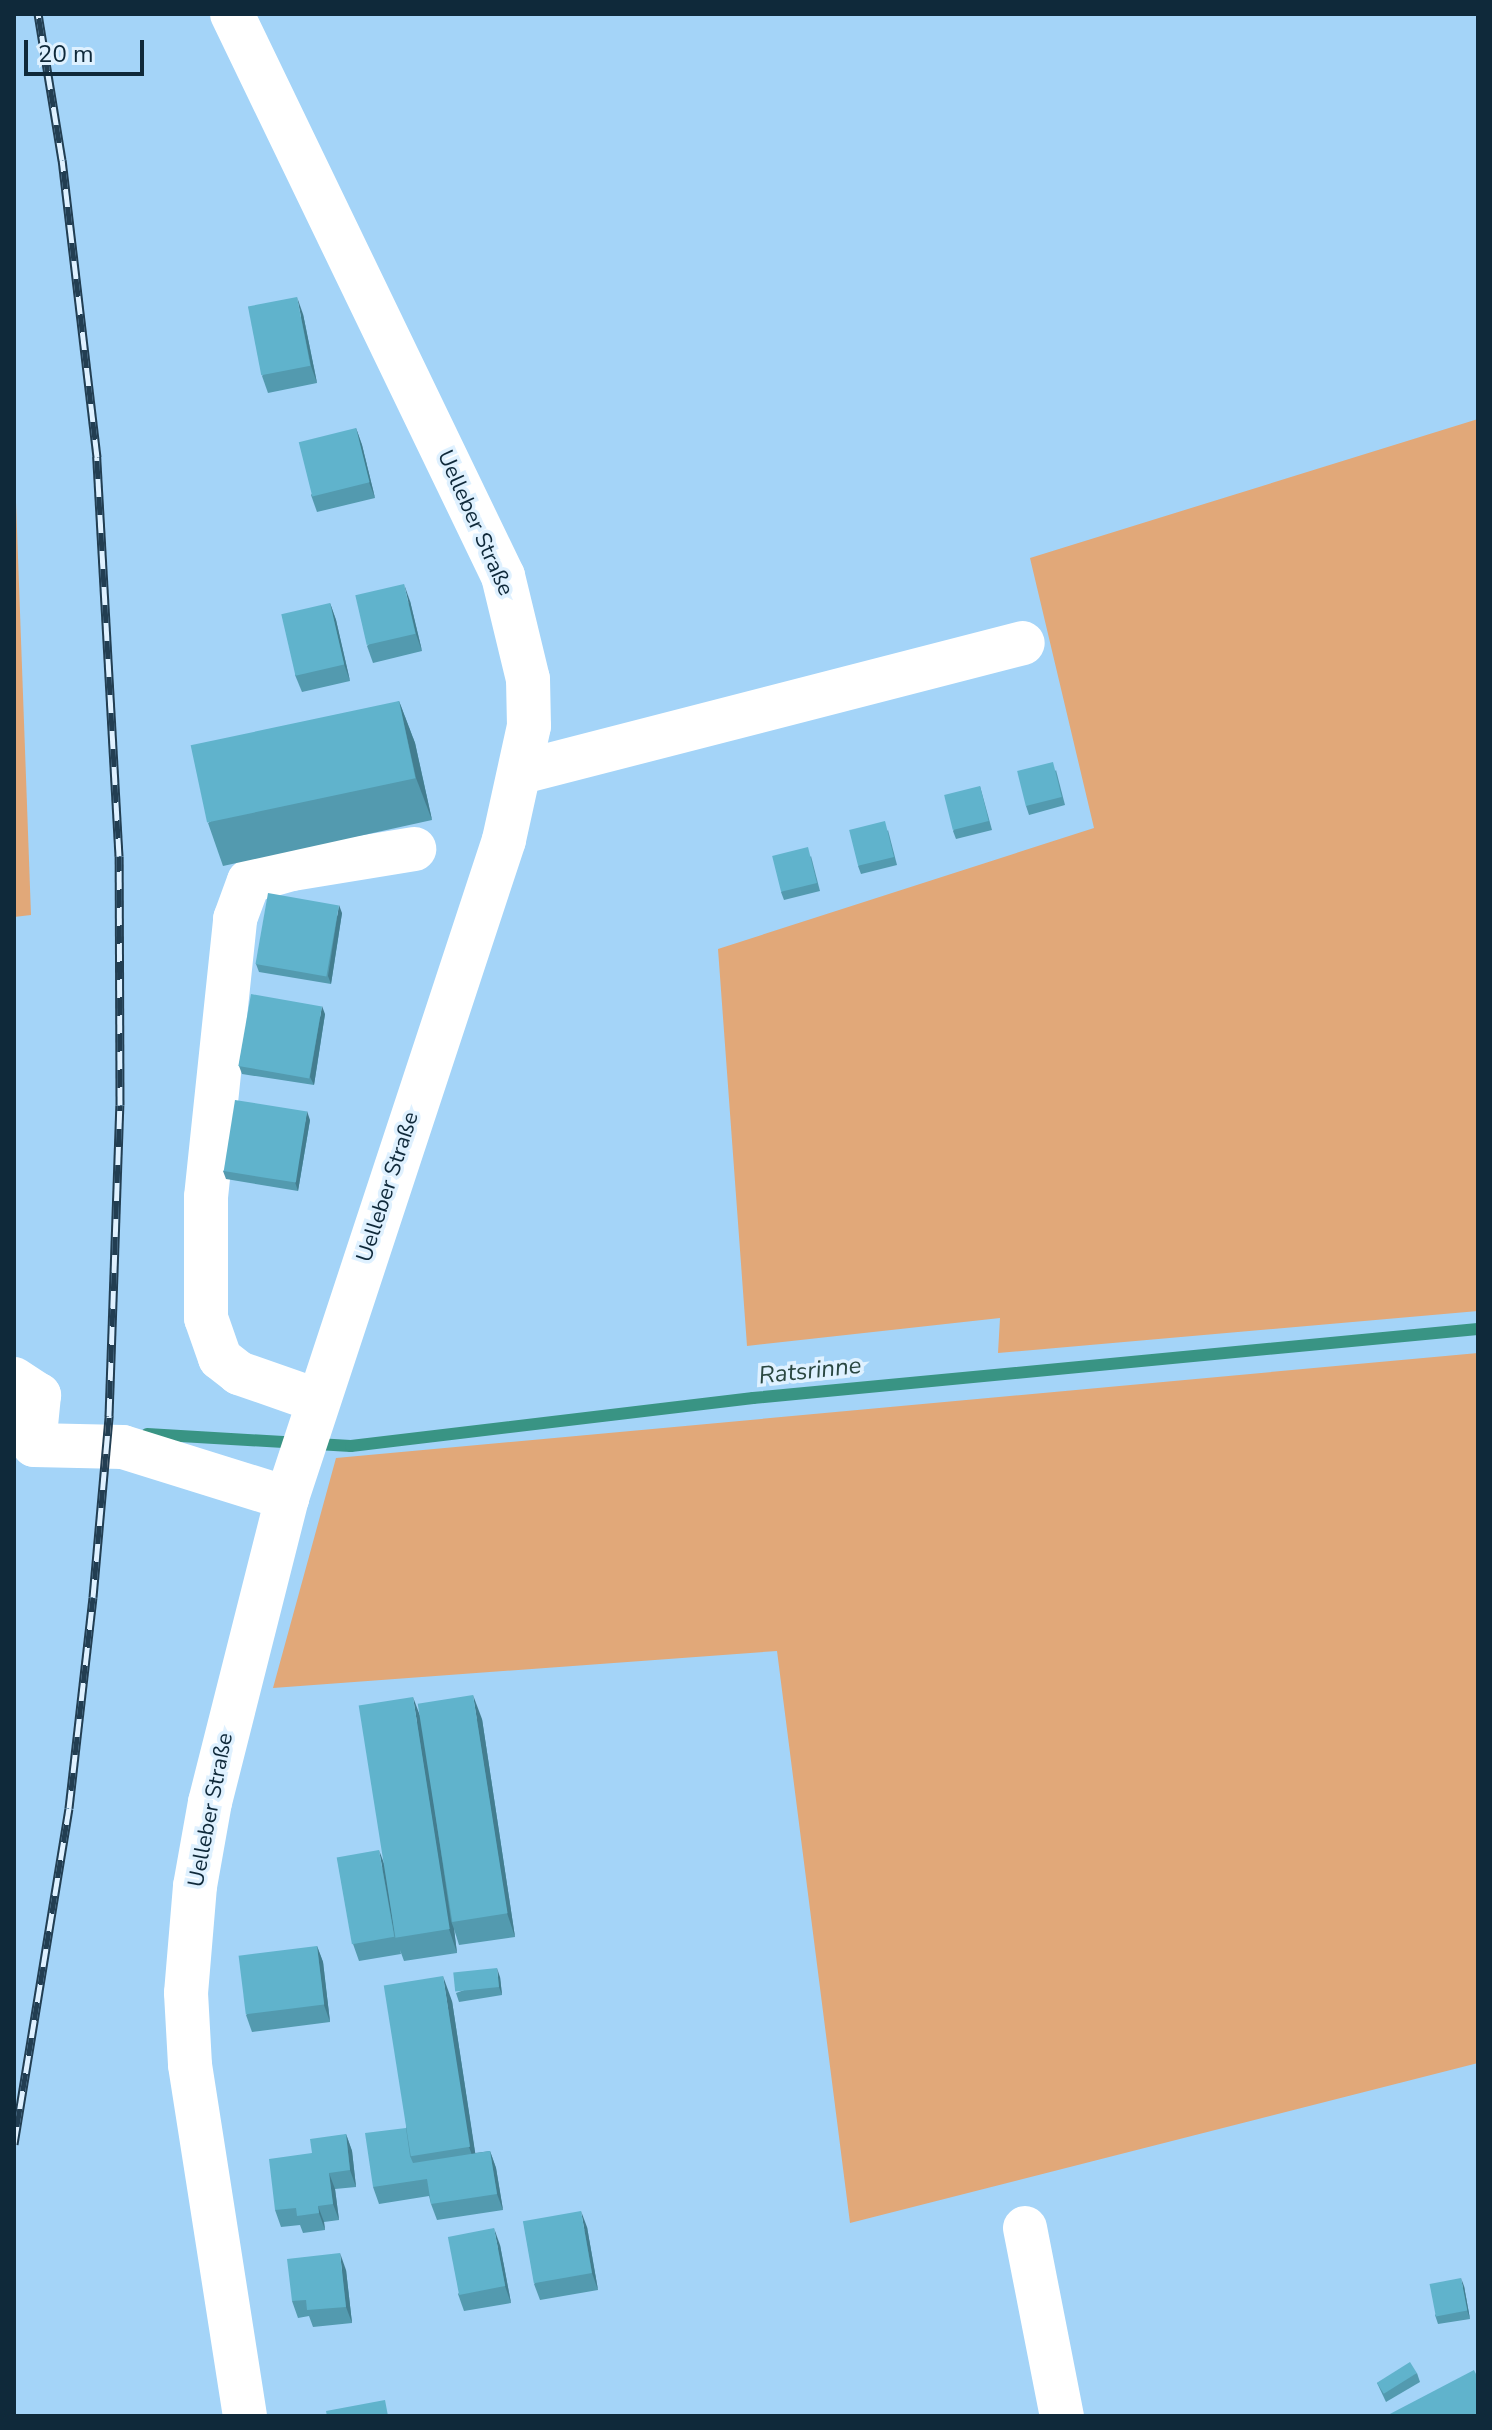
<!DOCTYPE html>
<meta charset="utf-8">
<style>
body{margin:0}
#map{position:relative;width:1492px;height:2430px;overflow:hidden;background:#a4d4f8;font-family:"Nunito Sans",sans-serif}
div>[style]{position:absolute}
.green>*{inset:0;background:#e1a879}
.stream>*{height:12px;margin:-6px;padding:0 6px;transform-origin:6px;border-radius:6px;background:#399484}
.minor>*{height:44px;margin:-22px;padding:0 22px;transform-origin:22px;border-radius:22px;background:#fff}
.rail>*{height:9px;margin-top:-4.5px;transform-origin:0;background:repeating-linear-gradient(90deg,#dff1ff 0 18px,#223e52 0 36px);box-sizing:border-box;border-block:2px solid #223e52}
.wall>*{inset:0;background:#539aaf}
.shaded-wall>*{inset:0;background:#437d8f}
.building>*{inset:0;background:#60b3cc;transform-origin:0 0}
span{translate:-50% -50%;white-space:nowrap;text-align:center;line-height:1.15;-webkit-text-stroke:7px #dff1ff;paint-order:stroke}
.street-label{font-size:22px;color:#0f293a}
.water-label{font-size:24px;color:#2a4741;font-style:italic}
.frame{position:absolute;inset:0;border:16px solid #0f293a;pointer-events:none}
.scale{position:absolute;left:24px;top:40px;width:120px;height:36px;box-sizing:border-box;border:4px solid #0f293a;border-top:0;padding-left:10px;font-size:24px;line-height:28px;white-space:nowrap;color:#0f293a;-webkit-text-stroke:6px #dff1ff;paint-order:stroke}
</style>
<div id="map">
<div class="green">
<i style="clip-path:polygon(1478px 419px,1478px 1311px,998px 1353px,1000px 1318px,747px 1346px,718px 949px,1094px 828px,1030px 558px)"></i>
<i style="clip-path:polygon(14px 447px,31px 915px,14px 917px)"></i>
<i style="clip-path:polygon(1478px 1353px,1478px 2063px,850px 2223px,777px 1651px,273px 1688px,336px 1458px)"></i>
</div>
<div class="stream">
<i style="left:147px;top:1434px;width:204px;rotate:3.4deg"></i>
<i style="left:351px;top:1446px;width:405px;rotate:-6.8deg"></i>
<i style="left:753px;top:1398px;width:728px;rotate:-5.44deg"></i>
</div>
<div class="minor">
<i style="left:232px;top:14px;width:624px;rotate:64.26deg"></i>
<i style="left:503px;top:576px;width:106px;rotate:76.4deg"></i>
<i style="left:528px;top:679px;width:47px;rotate:88.8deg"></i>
<i style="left:529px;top:726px;width:117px;rotate:102.4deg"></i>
<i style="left:504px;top:840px;width:693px;rotate:108.25deg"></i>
<i style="left:287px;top:1498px;width:314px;rotate:104.2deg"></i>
<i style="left:210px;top:1802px;width:85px;rotate:100.1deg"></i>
<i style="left:195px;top:1886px;width:107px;rotate:94.8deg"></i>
<i style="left:186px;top:1993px;width:72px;rotate:86.8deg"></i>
<i style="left:190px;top:2065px;width:355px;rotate:81.1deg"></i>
<i style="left:522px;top:772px;width:517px;rotate:-14.44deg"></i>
<i style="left:14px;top:1379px;width:30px;rotate:33deg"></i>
<i style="left:39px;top:1395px;width:50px;rotate:95.7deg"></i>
<i style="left:34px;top:1445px;width:89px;rotate:1.3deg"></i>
<i style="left:123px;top:1447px;width:172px;rotate:17.3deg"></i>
<i style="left:316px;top:1400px;width:82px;rotate:-160.7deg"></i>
<i style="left:239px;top:1373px;width:24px;rotate:-142deg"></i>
<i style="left:220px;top:1358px;width:42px;rotate:-109.3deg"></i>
<i style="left:206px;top:1318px;width:121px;rotate:-90deg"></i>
<i style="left:206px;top:1197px;width:280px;rotate:-84deg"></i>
<i style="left:235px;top:919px;width:40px;rotate:-69.8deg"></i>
<i style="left:249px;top:881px;width:45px;rotate:-15.6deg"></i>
<i style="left:292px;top:869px;width:124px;rotate:-9.3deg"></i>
<i style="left:1025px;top:2228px;width:192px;rotate:78.9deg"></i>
</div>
<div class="rail">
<i style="left:14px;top:2144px;width:340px;rotate:-80.7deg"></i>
<i style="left:69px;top:1808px;width:212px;rotate:-83.5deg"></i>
<i style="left:93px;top:1597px;width:182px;rotate:-84.9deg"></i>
<i style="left:109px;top:1416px;width:311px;rotate:-88deg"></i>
<i style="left:120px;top:1105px;width:249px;rotate:-90.2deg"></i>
<i style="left:119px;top:856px;width:400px;rotate:-93.2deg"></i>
<i style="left:97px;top:457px;width:299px;rotate:-96.7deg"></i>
<i style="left:62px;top:160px;width:148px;rotate:-99.3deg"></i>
</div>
<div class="wall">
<i style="clip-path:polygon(303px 314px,317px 383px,268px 393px,262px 376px)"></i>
<i style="clip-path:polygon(356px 428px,362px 445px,375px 498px,317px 512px,311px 495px)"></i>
<i style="clip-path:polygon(410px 601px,422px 651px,373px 663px,367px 646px)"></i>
<i style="clip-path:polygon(330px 603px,336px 620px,350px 681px,302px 692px,295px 675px)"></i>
<i style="clip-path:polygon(399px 701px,415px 743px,432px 820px,223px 866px,208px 823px)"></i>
<i style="clip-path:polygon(1056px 770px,1065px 805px,1029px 815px,1026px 806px)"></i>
<i style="clip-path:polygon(980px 786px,992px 830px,956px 839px,953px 831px)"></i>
<i style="clip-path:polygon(888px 830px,897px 865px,861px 874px,858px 866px)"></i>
<i style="clip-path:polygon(811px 856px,820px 891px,784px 900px,781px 892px)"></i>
<i style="clip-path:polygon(342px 913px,331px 984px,259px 972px,256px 964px)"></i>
<i style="clip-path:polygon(325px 1014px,314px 1085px,242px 1074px,239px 1066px)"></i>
<i style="clip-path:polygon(310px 1120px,298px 1191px,226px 1179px,223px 1171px)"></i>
<i style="clip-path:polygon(419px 1715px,482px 1719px,515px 1937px,459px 1945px,454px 1929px,457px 1953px,404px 1961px,400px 1950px,401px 1954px,359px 1961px,353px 1944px,384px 1864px)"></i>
<i style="clip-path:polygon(317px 1946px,323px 1962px,330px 2022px,252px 2032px,246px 2015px)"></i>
<i style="clip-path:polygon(500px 1977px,502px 1995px,459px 2002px,456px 1993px)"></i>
<i style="clip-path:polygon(452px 2001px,475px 2153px,490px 2151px,496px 2168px,503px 2210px,437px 2220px,431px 2204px,429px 2196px,379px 2204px,373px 2187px,406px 2128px)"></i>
<i style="clip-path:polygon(346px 2134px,352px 2151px,356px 2187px,335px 2189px,339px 2220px,324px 2222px,325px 2230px,303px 2233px,300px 2225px,281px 2227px,275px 2210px,312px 2153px)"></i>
<i style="clip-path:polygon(587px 2227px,598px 2290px,540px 2300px,534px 2284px)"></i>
<i style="clip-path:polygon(500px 2245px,511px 2303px,464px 2311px,458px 2294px)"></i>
<i style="clip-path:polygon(346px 2270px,352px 2323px,313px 2327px,309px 2316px,298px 2318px,292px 2301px)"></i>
<i style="clip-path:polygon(1464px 2286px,1470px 2319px,1438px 2324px,1435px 2315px)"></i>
<i style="clip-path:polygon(1417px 2373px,1420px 2382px,1386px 2402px,1377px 2383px)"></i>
</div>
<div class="shaded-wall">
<i style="clip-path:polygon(297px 297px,303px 314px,317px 383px,311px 366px)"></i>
<i style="clip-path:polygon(356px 428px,362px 445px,375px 498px,369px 482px)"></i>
<i style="clip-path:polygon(404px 584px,410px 601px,422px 651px,416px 634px)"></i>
<i style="clip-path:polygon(330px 603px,336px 620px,350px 681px,344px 664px)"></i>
<i style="clip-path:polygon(399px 701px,415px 743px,432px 820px,416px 778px)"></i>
<i style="clip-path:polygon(339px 905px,342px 913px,331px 984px,328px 976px)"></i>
<i style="clip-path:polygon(322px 1006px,325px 1014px,314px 1085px,310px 1077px)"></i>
<i style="clip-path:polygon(307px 1111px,310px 1120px,298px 1191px,295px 1182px)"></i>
<i style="clip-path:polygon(473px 1695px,482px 1719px,515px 1937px,507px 1913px)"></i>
<i style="clip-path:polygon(413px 1697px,422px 1721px,451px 1921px,454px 1929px,457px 1953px,449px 1929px)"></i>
<i style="clip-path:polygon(379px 1850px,385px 1866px,395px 1937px,401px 1954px,395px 1937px)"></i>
<i style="clip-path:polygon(317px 1946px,323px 1962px,330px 2022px,324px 2005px)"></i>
<i style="clip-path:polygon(497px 1968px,500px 1977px,502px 1995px,499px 1987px)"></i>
<i style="clip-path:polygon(443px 1976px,452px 2001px,478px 2171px,469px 2147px)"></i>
<i style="clip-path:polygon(346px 2134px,352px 2151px,356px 2187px,350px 2170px)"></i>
<i style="clip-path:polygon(490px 2151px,496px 2168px,503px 2210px,497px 2194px)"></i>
<i style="clip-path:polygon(329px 2173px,335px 2189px,339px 2220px,333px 2204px)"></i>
<i style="clip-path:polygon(318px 2206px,324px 2222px,325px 2230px,319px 2213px)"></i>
<i style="clip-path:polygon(581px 2211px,587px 2227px,598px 2290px,592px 2273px)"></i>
<i style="clip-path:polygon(494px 2228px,500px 2245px,511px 2303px,505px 2286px)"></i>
<i style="clip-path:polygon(340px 2253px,346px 2270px,352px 2323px,346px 2307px)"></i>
<i style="clip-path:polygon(1461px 2278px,1464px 2286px,1470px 2319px,1467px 2310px)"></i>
</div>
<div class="building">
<i style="left:297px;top:297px;width:70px;height:50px;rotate:79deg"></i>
<i style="left:356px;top:428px;width:56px;height:59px;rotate:76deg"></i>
<i style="left:404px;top:584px;width:51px;height:50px;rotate:77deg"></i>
<i style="left:330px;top:603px;width:63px;height:50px;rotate:77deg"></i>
<i style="left:399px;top:701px;width:79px;height:213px;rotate:78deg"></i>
<i style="left:1053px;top:762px;width:36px;height:37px;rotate:76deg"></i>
<i style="left:980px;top:786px;width:36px;height:37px;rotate:76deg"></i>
<i style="left:885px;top:821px;width:37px;height:37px;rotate:76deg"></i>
<i style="left:808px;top:847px;width:37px;height:37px;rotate:76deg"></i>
<i style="left:268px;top:893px;width:72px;height:72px;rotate:10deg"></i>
<i style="left:251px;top:994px;width:72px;height:73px;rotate:10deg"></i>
<i style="left:235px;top:1100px;width:73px;height:72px;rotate:9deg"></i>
<i style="left:473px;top:1695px;width:221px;height:56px;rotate:81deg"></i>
<i style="left:413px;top:1697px;width:235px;height:55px;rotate:81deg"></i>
<i style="left:379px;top:1850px;width:88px;height:43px;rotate:80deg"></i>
<i style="left:317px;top:1946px;width:59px;height:79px;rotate:83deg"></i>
<i style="left:497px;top:1968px;width:19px;height:44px;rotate:84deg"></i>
<i style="left:443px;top:1976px;width:173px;height:60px;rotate:81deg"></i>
<i style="clip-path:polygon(406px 2128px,410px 2156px,413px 2163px,490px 2151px,497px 2194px,431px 2204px,427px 2179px,373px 2187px,365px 2133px)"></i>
<i style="clip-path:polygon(346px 2134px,350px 2170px,329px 2173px,333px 2204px,318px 2206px,319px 2213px,297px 2216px,296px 2208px,275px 2210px,269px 2159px,312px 2153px,310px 2139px)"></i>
<i style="left:581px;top:2211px;width:63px;height:59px;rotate:80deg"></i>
<i style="left:494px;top:2228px;width:59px;height:47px;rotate:79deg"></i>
<i style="clip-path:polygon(340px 2253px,346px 2307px,307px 2310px,306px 2300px,292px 2301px,287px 2259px)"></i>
<i style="left:1461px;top:2278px;width:33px;height:32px;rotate:79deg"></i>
<i style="left:1410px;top:2362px;width:13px;height:39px;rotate:58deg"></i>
<i style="clip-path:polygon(1474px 2370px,1478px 2378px,1478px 2416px,1386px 2416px)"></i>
<i style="clip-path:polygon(385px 2400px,388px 2416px,327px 2416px,326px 2411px)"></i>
</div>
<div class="street-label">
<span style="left:475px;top:523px;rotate:66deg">Uelleber Straße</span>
<span style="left:388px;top:1187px;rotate:-72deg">Uelleber Straße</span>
<span style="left:211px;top:1810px;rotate:-79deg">Uelleber Straße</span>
</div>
<div class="water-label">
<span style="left:810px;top:1371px;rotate:-6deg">Ratsrinne</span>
</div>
<div class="frame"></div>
<div class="scale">20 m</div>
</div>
